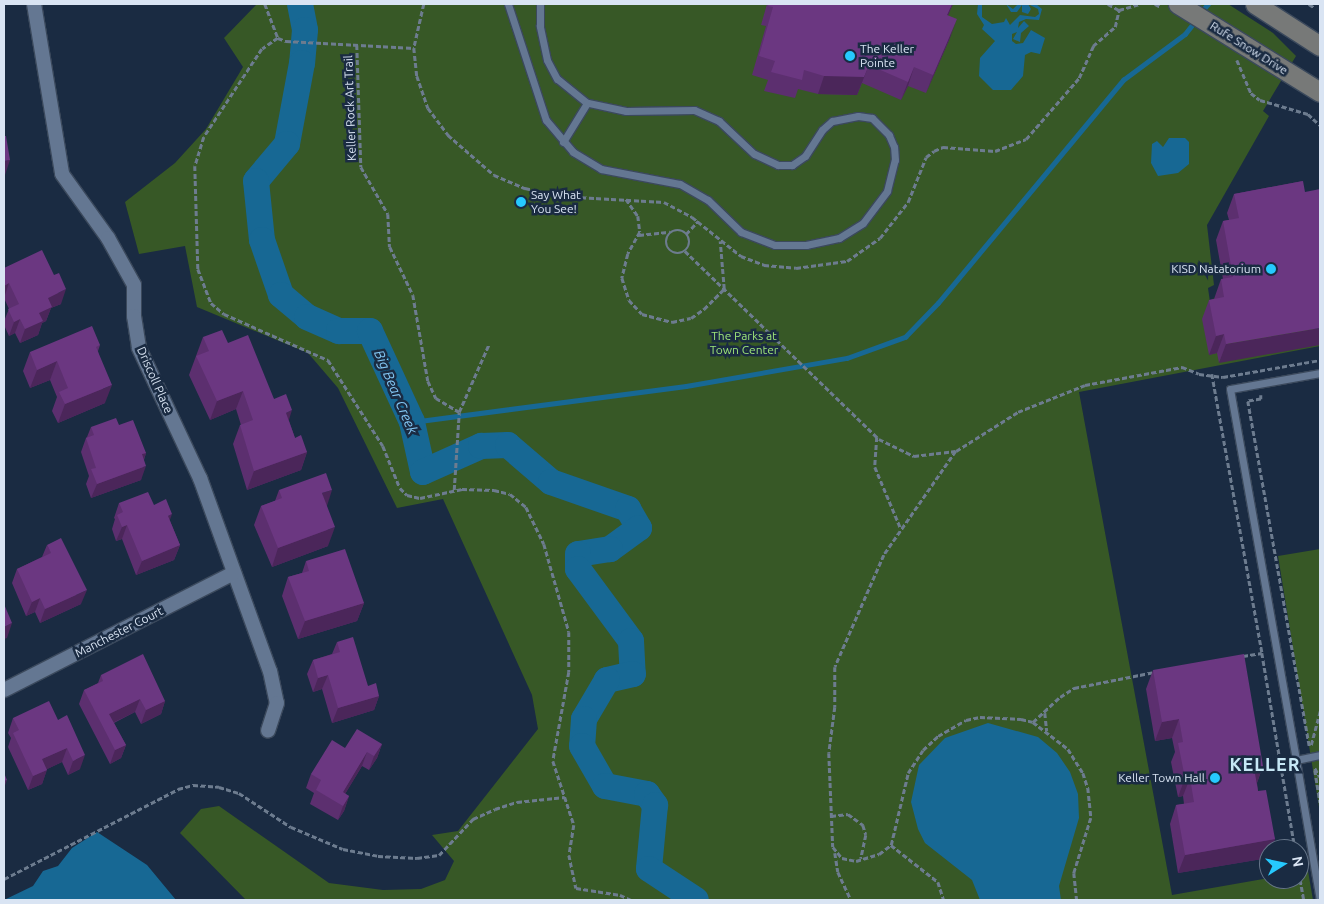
<!DOCTYPE html>
<style>
body{margin:0}
#map{position:relative;width:1324px;height:904px;overflow:hidden;background:#1a2b42;font-family:Ubuntu,sans-serif}
div>[style]{position:absolute}
.green>*{inset:0;background:#375826}
.water>*{inset:0;background:#176894}
.stream>*{height:4.5px;margin:-2.25px;padding:0 2.25px;transform-origin:2.25px;border-radius:2.25px;background:#176894}
.river>*{height:26px;margin:-13px;padding:0 13px;transform-origin:13px;border-radius:13px;background:#176894}
.path>*{height:2.5px;margin-top:-1.25px;transform-origin:0;background:repeating-linear-gradient(90deg,#6d7c8f 0 5px,transparent 0 7.5px)}
.path>.ring{margin:-1.25px;padding:0;box-sizing:content-box;background:none;border:2.5px solid #6d7c8f;border-radius:50%}
.roads{filter:drop-shadow(1px 0 #3b495c) drop-shadow(-1px 0 #3b495c) drop-shadow(0 1px #3b495c) drop-shadow(0 -1px #3b495c)}
.lane>*{height:7px;margin:-3.5px;padding:0 3.5px;transform-origin:3.5px;border-radius:3.5px;background:#647792}
.street>*{height:14px;margin:-7px;padding:0 7px;transform-origin:7px;border-radius:7px;background:#647792}
.secondary>*{height:19px;margin:-9.5px;padding:0 9.5px;transform-origin:9.5px;border-radius:9.5px;background:#777978}
.wall>*{inset:0;background:#5c2f6f}
.shaded-wall>*{inset:0;background:#4b265a}
.building>*{inset:0;background:#6b3781}
.dots>*{width:14px;height:14px;translate:-50% -50%;box-sizing:border-box;border:2px solid #1a2b42;border-radius:50%}
span{translate:-50% -50%;white-space:nowrap;text-align:center;line-height:1.15;-webkit-text-stroke:5px #1a2b42;paint-order:stroke}
.street-label{font-size:12px;color:#d9e4f3}
.poi-label{font-size:12px;color:#d9e4f3}
.left{translate:0 -50%;text-align:left}
.right{translate:-100% -50%;text-align:right}
.park-label{font-size:12px;color:#9ee579}
.water-label{font-size:14px;color:#83c7f4;font-style:italic}
.district-label{font-size:18px;color:#c6e7f5;font-weight:700;letter-spacing:1px}
.frame{position:absolute;inset:0;border:5px solid #d9e4f3;pointer-events:none}
.north{position:absolute;left:1259px;top:839px;width:50px;height:50px;box-sizing:border-box;background:#1a2b42;border:1px solid #667589;border-radius:50%;rotate:80deg;font-size:14px;font-weight:700;line-height:20px;text-align:center;color:#d9e4f3}
.north::after{content:'';display:block;margin:auto;width:18px;height:22px;background:#26c9fe;clip-path:polygon(50% 0,100% 100%,50% 72%,0 100%)}
</style>
<div id="map">
<div class="green">
<i style="clip-path:polygon(257px 4px,1228px 4px,1273px 33px,1296px 56px,1263px 111px,1269px 116px,1207px 225px,1214px 285px,1208px 288px,1212px 316px,1215px 316px,1212px 299px,1226px 296px,1217px 241px,1320px 335px,1320px 346px,1079px 392px,1172px 895px,1269px 878px,1299px 879px,1299px 872px,1308px 871px,1313px 900px,246px 900px,180px 833px,201px 809px,219px 806px,329px 883px,383px 890px,421px 889px,445px 880px,454px 861px,432px 835px,458px 831px,538px 729px,532px 695px,443px 499px,397px 508px,338px 388px,308px 353px,197px 307px,185px 246px,139px 254px,125px 202px,175px 163px,206px 129px,243px 67px,224px 38px)"></i>
<i style="clip-path:polygon(1320px 549px,1320px 813px,1278px 556px)"></i>
</div>
<div class="water">
<i style="clip-path:polygon(978px 4px,982px 4px,982px 17px,992px 24px,1004px 22px,1006px 18px,1010px 25px,1020px 15px,1035px 17px,1039px 14px,1038px 9px,1028px 4px,1031px 9px,1028px 14px,1022px 12px,1022px 5px,1017px 12px,1011px 12px,1006px 4px,1013px 9px,1018px 4px,1036px 4px,1042px 9px,1039px 20px,1026px 19px,1019px 22px,1018px 28px,1024px 21px,1029px 26px,1021px 33px,1020px 42px,1013px 39px,1017px 32px,1012px 34px,1012px 41px,1016px 44px,1023px 43px,1031px 30px,1045px 38px,1040px 54px,1031px 52px,1025px 55px,1023px 76px,1011px 90px,993px 90px,979px 76px,980px 58px,995px 41px,982px 29px,984px 25px,977px 14px)"></i>
<i style="clip-path:polygon(1169px 138px,1185px 138px,1189px 142px,1189px 164px,1178px 173px,1158px 176px,1151px 163px,1152px 144px,1157px 141px,1163px 147px)"></i>
<i style="clip-path:polygon(988px 723px,1038px 737px,1057px 753px,1070px 772px,1078px 794px,1079px 818px,1059px 886px,1061px 900px,980px 900px,972px 880px,925px 843px,918px 829px,911px 802px,919px 765px,945px 738px)"></i>
<i style="clip-path:polygon(97px 832px,147px 865px,176px 900px,4px 900px,33px 886px,43px 871px,58px 866px,72px 848px)"></i>
</div>
<div class="stream">
<i style="left:1201px;top:12px;width:11px;rotate:-49deg"></i>
<i style="left:412px;top:422px;width:276px;rotate:-7.5deg"></i>
<i style="left:686px;top:386px;width:163px;rotate:-9.9deg"></i>
<i style="left:847px;top:358px;width:62px;rotate:-19.9deg"></i>
<i style="left:905px;top:337px;width:47px;rotate:-45.9deg"></i>
<i style="left:938px;top:303px;width:290px;rotate:-50.3deg"></i>
<i style="left:1123px;top:80px;width:77px;rotate:-36.6deg"></i>
<i style="left:1185px;top:34px;width:16px;rotate:-52deg"></i>
</div>
<div class="river">
<i style="left:300px;top:4px;width:26px;rotate:79deg"></i>
<i style="left:305px;top:30px;width:33px;rotate:95deg"></i>
<i style="left:302px;top:63px;width:82px;rotate:100.5deg"></i>
<i style="left:287px;top:144px;width:48px;rotate:130deg"></i>
<i style="left:256px;top:181px;width:59px;rotate:84.2deg"></i>
<i style="left:262px;top:240px;width:58px;rotate:70.9deg"></i>
<i style="left:281px;top:295px;width:34px;rotate:40deg"></i>
<i style="left:307px;top:317px;width:35px;rotate:24deg"></i>
<i style="left:339px;top:331px;width:31px"></i>
<i style="left:370px;top:331px;width:100px;rotate:65.2deg"></i>
<i style="left:412px;top:422px;width:51px;rotate:77.6deg"></i>
<i style="left:423px;top:472px;width:64px;rotate:-24.1deg"></i>
<i style="left:481px;top:446px;width:27px;rotate:-2deg"></i>
<i style="left:508px;top:445px;width:57px;rotate:40.7deg"></i>
<i style="left:551px;top:482px;width:82px;rotate:19.3deg"></i>
<i style="left:628px;top:509px;width:22px;rotate:60deg"></i>
<i style="left:639px;top:528px;width:36px;rotate:144deg"></i>
<i style="left:610px;top:549px;width:32px;rotate:171deg"></i>
<i style="left:578px;top:554px;width:15px;rotate:90deg"></i>
<i style="left:578px;top:569px;width:89px;rotate:53.6deg"></i>
<i style="left:631px;top:641px;width:33px;rotate:87deg"></i>
<i style="left:633px;top:674px;width:27px;rotate:167deg"></i>
<i style="left:607px;top:680px;width:45px;rotate:120.5deg"></i>
<i style="left:584px;top:719px;width:27px;rotate:94deg"></i>
<i style="left:582px;top:746px;width:46px;rotate:60.1deg"></i>
<i style="left:605px;top:786px;width:43px;rotate:10.8deg"></i>
<i style="left:647px;top:794px;width:14px;rotate:54deg"></i>
<i style="left:655px;top:805px;width:64px;rotate:95.4deg"></i>
<i style="left:649px;top:869px;width:56px;rotate:33.4deg"></i>
</div>
<div class="path">
<i style="left:265px;top:4px;width:36px;rotate:69deg"></i>
<i style="left:278px;top:38px;width:19px;rotate:145deg"></i>
<i style="left:262px;top:49px;width:105px;rotate:123.4deg"></i>
<i style="left:204px;top:137px;width:30px;rotate:107deg"></i>
<i style="left:195px;top:166px;width:103px;rotate:88.3deg"></i>
<i style="left:198px;top:269px;width:36px;rotate:69deg"></i>
<i style="left:211px;top:303px;width:17px;rotate:40deg"></i>
<i style="left:224px;top:314px;width:114px;rotate:23.9deg"></i>
<i style="left:328px;top:360px;width:102px;rotate:57.4deg"></i>
<i style="left:383px;top:446px;width:45px;rotate:68deg"></i>
<i style="left:400px;top:488px;width:10px;rotate:45deg"></i>
<i style="left:407px;top:495px;width:13px;rotate:13deg"></i>
<i style="left:420px;top:498px;width:43px;rotate:-12.1deg"></i>
<i style="left:462px;top:489px;width:32px;rotate:2deg"></i>
<i style="left:494px;top:490px;width:16px;rotate:14deg"></i>
<i style="left:510px;top:494px;width:21px;rotate:39deg"></i>
<i style="left:526px;top:507px;width:41px;rotate:64.1deg"></i>
<i style="left:544px;top:544px;width:91px;rotate:74.1deg"></i>
<i style="left:569px;top:632px;width:40px;rotate:90deg"></i>
<i style="left:569px;top:672px;width:90px;rotate:100.2deg"></i>
<i style="left:553px;top:761px;width:67px;rotate:71.8deg"></i>
<i style="left:574px;top:825px;width:30px;rotate:99deg"></i>
<i style="left:569px;top:855px;width:34px;rotate:78deg"></i>
<i style="left:576px;top:888px;width:45px;rotate:9deg"></i>
<i style="left:620px;top:895px;width:12px;rotate:24deg"></i>
<i style="left:424px;top:4px;width:45px;rotate:102.8deg"></i>
<i style="left:414px;top:48px;width:28px;rotate:84deg"></i>
<i style="left:417px;top:76px;width:34px;rotate:71deg"></i>
<i style="left:428px;top:108px;width:34px;rotate:53deg"></i>
<i style="left:448px;top:135px;width:61px;rotate:41deg"></i>
<i style="left:494px;top:175px;width:34px;rotate:23deg"></i>
<i style="left:525px;top:188px;width:35px;rotate:13deg"></i>
<i style="left:559px;top:196px;width:105px;rotate:3.3deg"></i>
<i style="left:664px;top:202px;width:32px;rotate:28deg"></i>
<i style="left:692px;top:217px;width:63px;rotate:38.5deg"></i>
<i style="left:741px;top:256px;width:25px;rotate:21deg"></i>
<i style="left:764px;top:265px;width:32px;rotate:5deg"></i>
<i style="left:796px;top:268px;width:51px;rotate:-7.8deg"></i>
<i style="left:847px;top:261px;width:40px;rotate:-34.9deg"></i>
<i style="left:880px;top:238px;width:46px;rotate:-52.1deg"></i>
<i style="left:908px;top:202px;width:48px;rotate:-68.2deg"></i>
<i style="left:926px;top:157px;width:10px;rotate:-37deg"></i>
<i style="left:934px;top:151px;width:10px;rotate:-24deg"></i>
<i style="left:943px;top:147px;width:52px;rotate:4.4deg"></i>
<i style="left:995px;top:151px;width:33px;rotate:-21deg"></i>
<i style="left:1026px;top:139px;width:81px;rotate:-49deg"></i>
<i style="left:1079px;top:78px;width:35px;rotate:-66deg"></i>
<i style="left:1093px;top:46px;width:29px;rotate:-41deg"></i>
<i style="left:1115px;top:27px;width:17px;rotate:-77deg"></i>
<i style="left:1108px;top:4px;width:13px;rotate:29deg"></i>
<i style="left:1119px;top:10px;width:22px;rotate:-16deg"></i>
<i style="left:1155px;top:4px;width:7px;rotate:27deg"></i>
<i style="left:1309px;top:4px;width:7px;rotate:34deg"></i>
<i style="left:278px;top:38px;width:9px;rotate:21deg"></i>
<i style="left:286px;top:41px;width:128px;rotate:3.1deg"></i>
<i style="left:357px;top:45px;width:122px;rotate:88.1deg"></i>
<i style="left:361px;top:167px;width:54px;rotate:60.1deg"></i>
<i style="left:388px;top:214px;width:33px;rotate:87deg"></i>
<i style="left:390px;top:247px;width:53px;rotate:64.4deg"></i>
<i style="left:413px;top:295px;width:87px;rotate:80.1deg"></i>
<i style="left:428px;top:381px;width:19px;rotate:65deg"></i>
<i style="left:436px;top:398px;width:27px;rotate:31deg"></i>
<i style="left:1237px;top:60px;width:36px;rotate:67deg"></i>
<i style="left:1251px;top:93px;width:11px;rotate:38deg"></i>
<i style="left:1260px;top:100px;width:50px;rotate:16.3deg"></i>
<i style="left:1308px;top:114px;width:16px;rotate:43deg"></i>
<i style="left:626px;top:199px;width:21px;rotate:55deg"></i>
<i style="left:638px;top:216px;width:16px;rotate:83deg"></i>
<i style="left:640px;top:232px;width:25px;rotate:119deg"></i>
<i style="left:628px;top:254px;width:25px;rotate:104deg"></i>
<i style="left:622px;top:278px;width:23px;rotate:72deg"></i>
<i style="left:629px;top:300px;width:19px;rotate:47deg"></i>
<i style="left:642px;top:314px;width:31px;rotate:15deg"></i>
<i style="left:672px;top:322px;width:19px;rotate:-12deg"></i>
<i style="left:691px;top:318px;width:16px;rotate:-35deg"></i>
<i style="left:704px;top:309px;width:28px;rotate:-45deg"></i>
<i style="left:724px;top:289px;width:48px;rotate:-94.8deg"></i>
<i class="ring" style="left:666px;top:230px;width:21.5px;height:21.5px"></i>
<i style="left:686px;top:234px;width:18px;rotate:-47deg"></i>
<i style="left:639px;top:235px;width:31px;rotate:-6deg"></i>
<i style="left:685px;top:251px;width:270px;rotate:44.1deg"></i>
<i style="left:879px;top:439px;width:39px;rotate:26deg"></i>
<i style="left:914px;top:456px;width:42px;rotate:-6.8deg"></i>
<i style="left:956px;top:451px;width:73px;rotate:-32.2deg"></i>
<i style="left:1018px;top:412px;width:72px;rotate:-21.9deg"></i>
<i style="left:1085px;top:385px;width:99px;rotate:-10.5deg"></i>
<i style="left:1182px;top:367px;width:18px;rotate:22deg"></i>
<i style="left:1199px;top:374px;width:24px;rotate:7deg"></i>
<i style="left:1223px;top:377px;width:98px;rotate:-9.9deg"></i>
<i style="left:1212px;top:374px;width:283px;rotate:79.8deg"></i>
<i style="left:1261px;top:395px;width:4px;rotate:90deg"></i>
<i style="left:1261px;top:399px;width:13px;rotate:171deg"></i>
<i style="left:1248px;top:401px;width:352px;rotate:79.9deg"></i>
<i style="left:877px;top:437px;width:30px;rotate:94deg"></i>
<i style="left:875px;top:467px;width:67px;rotate:67.2deg"></i>
<i style="left:956px;top:451px;width:126px;rotate:124.7deg"></i>
<i style="left:884px;top:555px;width:122px;rotate:113.6deg"></i>
<i style="left:835px;top:667px;width:40px;rotate:90deg"></i>
<i style="left:835px;top:707px;width:46px;rotate:97.4deg"></i>
<i style="left:829px;top:753px;width:94px;rotate:87.6deg"></i>
<i style="left:833px;top:847px;width:14px;rotate:51deg"></i>
<i style="left:842px;top:858px;width:14px;rotate:12deg"></i>
<i style="left:856px;top:861px;width:24px;rotate:-17deg"></i>
<i style="left:879px;top:854px;width:15px;rotate:-37deg"></i>
<i style="left:891px;top:845px;width:74px;rotate:-76.7deg"></i>
<i style="left:908px;top:773px;width:27px;rotate:-57deg"></i>
<i style="left:923px;top:750px;width:21px;rotate:-43deg"></i>
<i style="left:938px;top:736px;width:32px;rotate:-30deg"></i>
<i style="left:966px;top:720px;width:14px;rotate:-12deg"></i>
<i style="left:980px;top:717px;width:41px;rotate:2.8deg"></i>
<i style="left:1021px;top:719px;width:12px;rotate:14deg"></i>
<i style="left:1033px;top:722px;width:44px;rotate:37.6deg"></i>
<i style="left:1068px;top:749px;width:28px;rotate:58deg"></i>
<i style="left:1083px;top:773px;width:16px;rotate:72deg"></i>
<i style="left:1088px;top:788px;width:30px;rotate:84deg"></i>
<i style="left:1091px;top:818px;width:58px;rotate:107.2deg"></i>
<i style="left:1074px;top:873px;width:27px;rotate:84deg"></i>
<i style="left:454px;top:490px;width:78px;rotate:-86.3deg"></i>
<i style="left:459px;top:412px;width:74px;rotate:-66.2deg"></i>
<i style="left:1243px;top:656px;width:19px;rotate:-9deg"></i>
<i style="left:1262px;top:653px;width:199px;rotate:80.4deg"></i>
<i style="left:1045px;top:713px;width:18px;rotate:84deg"></i>
<i style="left:1033px;top:722px;width:37px;rotate:-43deg"></i>
<i style="left:1060px;top:697px;width:17px;rotate:-33deg"></i>
<i style="left:1074px;top:688px;width:82px;rotate:-11.3deg"></i>
<i style="left:1311px;top:745px;width:35px;rotate:-75deg"></i>
<i style="left:1315px;top:768px;width:10px;rotate:61deg"></i>
<i style="left:1315px;top:770px;width:33px;rotate:81deg"></i>
<i style="left:831px;top:816px;width:17px;rotate:-7deg"></i>
<i style="left:848px;top:814px;width:19px;rotate:36deg"></i>
<i style="left:863px;top:825px;width:10px;rotate:73deg"></i>
<i style="left:866px;top:835px;width:24px;rotate:102deg"></i>
<i style="left:891px;top:845px;width:60px;rotate:38.2deg"></i>
<i style="left:938px;top:882px;width:19px;rotate:72deg"></i>
<i style="left:835px;top:853px;width:19px;rotate:81deg"></i>
<i style="left:838px;top:872px;width:31px;rotate:65deg"></i>
<i style="left:1299px;top:872px;width:28px;rotate:80deg"></i>
<i style="left:4px;top:879px;width:196px;rotate:-27.3deg"></i>
<i style="left:178px;top:789px;width:16px;rotate:-15deg"></i>
<i style="left:193px;top:785px;width:26px;rotate:4deg"></i>
<i style="left:219px;top:787px;width:21px;rotate:17deg"></i>
<i style="left:239px;top:793px;width:62px;rotate:33.2deg"></i>
<i style="left:291px;top:827px;width:56px;rotate:22.9deg"></i>
<i style="left:343px;top:849px;width:36px;rotate:11deg"></i>
<i style="left:378px;top:856px;width:39px;rotate:3deg"></i>
<i style="left:417px;top:858px;width:22px;rotate:-8deg"></i>
<i style="left:439px;top:855px;width:50px;rotate:-46.6deg"></i>
<i style="left:473px;top:819px;width:24px;rotate:-24deg"></i>
<i style="left:495px;top:809px;width:23px;rotate:-18deg"></i>
<i style="left:517px;top:802px;width:48px;rotate:-5.9deg"></i>
</div>
<div class="roads">
<div class="lane">
<i style="left:508px;top:4px;width:122px;rotate:71.9deg"></i>
<i style="left:546px;top:120px;width:42px;rotate:49.8deg"></i>
<i style="left:573px;top:152px;width:33px;rotate:31deg"></i>
<i style="left:601px;top:169px;width:80px;rotate:10.8deg"></i>
<i style="left:680px;top:184px;width:32px;rotate:30deg"></i>
<i style="left:708px;top:200px;width:46px;rotate:44.1deg"></i>
<i style="left:741px;top:232px;width:36px;rotate:21deg"></i>
<i style="left:775px;top:245px;width:31px"></i>
<i style="left:806px;top:245px;width:34px;rotate:-12deg"></i>
<i style="left:839px;top:238px;width:28px;rotate:-32deg"></i>
<i style="left:863px;top:223px;width:40px;rotate:-53deg"></i>
<i style="left:887px;top:191px;width:32px;rotate:-76deg"></i>
<i style="left:895px;top:160px;width:13px;rotate:-94deg"></i>
<i style="left:894px;top:147px;width:13px;rotate:-113deg"></i>
<i style="left:889px;top:135px;width:24px;rotate:-135deg"></i>
<i style="left:872px;top:118px;width:14px;rotate:-172deg"></i>
<i style="left:858px;top:116px;width:26px;rotate:169deg"></i>
<i style="left:832px;top:121px;width:13px;rotate:138deg"></i>
<i style="left:822px;top:130px;width:31px;rotate:123deg"></i>
<i style="left:805px;top:156px;width:16px;rotate:145deg"></i>
<i style="left:792px;top:165px;width:14px;rotate:180deg"></i>
<i style="left:778px;top:165px;width:26px;rotate:-155deg"></i>
<i style="left:754px;top:154px;width:48px;rotate:-136.7deg"></i>
<i style="left:719px;top:121px;width:27px;rotate:-156deg"></i>
<i style="left:694px;top:110px;width:68px;rotate:179.2deg"></i>
<i style="left:626px;top:111px;width:40px;rotate:-168deg"></i>
<i style="left:587px;top:103px;width:38px;rotate:-141deg"></i>
<i style="left:557px;top:79px;width:21px;rotate:-118deg"></i>
<i style="left:547px;top:60px;width:35px;rotate:-102deg"></i>
<i style="left:540px;top:26px;width:22px;rotate:-90deg"></i>
<i style="left:563px;top:142px;width:46px;rotate:-58.4deg"></i>
<i style="left:1320px;top:373px;width:91px;rotate:169.9deg"></i>
<i style="left:1230px;top:389px;width:377px;rotate:79.9deg"></i>
<i style="left:1296px;top:760px;width:25px;rotate:-12deg"></i>
<i style="left:1296px;top:760px;width:142px;rotate:80.3deg"></i>
</div>
<div class="street">
<i style="left:34px;top:4px;width:172px;rotate:80.6deg"></i>
<i style="left:62px;top:174px;width:79px;rotate:54.3deg"></i>
<i style="left:108px;top:238px;width:54px;rotate:61deg"></i>
<i style="left:134px;top:285px;width:31px;rotate:90deg"></i>
<i style="left:134px;top:316px;width:32px;rotate:81deg"></i>
<i style="left:139px;top:348px;width:144px;rotate:64.9deg"></i>
<i style="left:200px;top:478px;width:205px;rotate:70.1deg"></i>
<i style="left:270px;top:671px;width:33px;rotate:78deg"></i>
<i style="left:277px;top:703px;width:29px;rotate:108deg"></i>
<i style="left:4px;top:690px;width:258px;rotate:-27deg"></i>
</div>
<div class="secondary">
<i style="left:1178px;top:4px;width:167px;rotate:31.8deg"></i>
<i style="left:1255px;top:4px;width:77px;rotate:32.9deg"></i>
</div>
</div>
<div class="wall">
<i style="clip-path:polygon(767px 4px,953px 4px,948px 15px,950px 38px,926px 93px,908px 86px,901px 100px,862px 83px,857px 95px,818px 94px,798px 89px,795px 98px,764px 91px,768px 80px,752px 75px,766px 26px,761px 25px)"></i>
<i style="clip-path:polygon(1303px 181px,1219px 363px,1217px 353px,1209px 355px,1202px 319px,1209px 300px,1214px 299px,1221px 279px,1223px 279px,1216px 240px,1223px 221px,1229px 220px,1227px 213px,1234px 194px)"></i>
<i style="clip-path:polygon(4px 268px,54px 275px,61px 304px,51px 308px,46px 321px,42px 323px,38px 335px,20px 343px,15px 333px,9px 336px,4px 325px,4px 321px,9px 309px,4px 298px)"></i>
<i style="clip-path:polygon(203px 337px,228px 343px,274px 399px,289px 421px,295px 438px,307px 452px,301px 470px,247px 490px,233px 444px,240px 425px,241px 425px,236px 409px,210px 420px,189px 375px)"></i>
<i style="clip-path:polygon(100px 345px,98px 351px,105px 403px,58px 423px,52px 411px,57px 397px,50px 380px,30px 388px,23px 371px,30px 352px)"></i>
<i style="clip-path:polygon(119px 425px,146px 453px,144px 460px,141px 480px,91px 498px,86px 484px,89px 476px,81px 452px,86px 438px,87px 437px,91px 427px)"></i>
<i style="clip-path:polygon(279px 490px,327px 505px,328px 546px,272px 567px,254px 525px,261px 506px,275px 501px)"></i>
<i style="clip-path:polygon(119px 503px,154px 505px,170px 521px,180px 545px,174px 560px,136px 575px,122px 539px,116px 541px,112px 529px,115px 519px,114px 518px)"></i>
<i style="clip-path:polygon(47px 545px,81px 604px,40px 623px,35px 612px,26px 616px,12px 583px,17px 569px,42px 557px)"></i>
<i style="clip-path:polygon(306px 561px,364px 603px,357px 621px,298px 639px,282px 596px,288px 577px,302px 573px)"></i>
<i style="clip-path:polygon(337px 642px,368px 686px,379px 696px,374px 710px,332px 723px,322px 689px,313px 692px,307px 674px,313px 660px,332px 654px)"></i>
<i style="clip-path:polygon(1153px 670px,1263px 766px,1257px 783px,1258px 791px,1275px 839px,1271px 849px,1269px 849px,1269px 854px,1268px 858px,1178px 873px,1170px 824px,1176px 805px,1184px 804px,1183px 796px,1178px 797px,1171px 762px,1175px 752px,1172px 738px,1155px 741px,1146px 689px)"></i>
<i style="clip-path:polygon(101px 675px,165px 701px,161px 714px,141px 724px,135px 712px,114px 723px,126px 745px,121px 758px,110px 764px,79px 704px,84px 690px,98px 683px)"></i>
<i style="clip-path:polygon(13px 718px,58px 720px,80px 769px,68px 775px,62px 762px,47px 769px,42px 784px,28px 790px,8px 747px,11px 738px,8px 733px)"></i>
<i style="clip-path:polygon(382px 744px,377px 758px,369px 770px,362px 766px,345px 794px,349px 796px,344px 811px,338px 820px,310px 804px,314px 793px,306px 788px,311px 774px)"></i>
</div>
<div class="shaded-wall">
<i style="clip-path:polygon(952px 4px,953px 4px,940px 34px,947px 15px)"></i>
<i style="clip-path:polygon(957px 19px,950px 38px,926px 93px,933px 75px)"></i>
<i style="clip-path:polygon(869px 65px,857px 95px,818px 94px,824px 76px)"></i>
<i style="clip-path:polygon(914px 67px,908px 86px,901px 100px,908px 82px)"></i>
<i style="clip-path:polygon(10px 160px,5px 175px,4px 175px,4px 161px)"></i>
<i style="clip-path:polygon(9px 283px,4px 298px,4px 286px)"></i>
<i style="clip-path:polygon(66px 289px,61px 304px,51px 308px,46px 321px,42px 323px,38px 335px,20px 343px,25px 329px,39px 313px,48px 298px)"></i>
<i style="clip-path:polygon(20px 319px,15px 333px,9px 336px,14px 322px)"></i>
<i style="clip-path:polygon(1320px 328px,1320px 345px,1219px 363px,1226px 344px)"></i>
<i style="clip-path:polygon(1224px 334px,1217px 353px,1209px 355px,1216px 336px)"></i>
<i style="clip-path:polygon(57px 361px,50px 380px,30px 388px,37px 370px)"></i>
<i style="clip-path:polygon(112px 385px,105px 403px,58px 423px,65px 404px)"></i>
<i style="clip-path:polygon(243px 391px,236px 409px,210px 420px,217px 401px)"></i>
<i style="clip-path:polygon(292px 410px,286px 429px,286px 413px)"></i>
<i style="clip-path:polygon(307px 452px,301px 470px,247px 490px,254px 471px)"></i>
<i style="clip-path:polygon(146px 453px,141px 467px,142px 454px)"></i>
<i style="clip-path:polygon(146px 466px,141px 480px,91px 498px,97px 484px)"></i>
<i style="clip-path:polygon(332px 490px,326px 509px,322px 493px)"></i>
<i style="clip-path:polygon(172px 514px,167px 528px,168px 516px)"></i>
<i style="clip-path:polygon(127px 525px,122px 539px,116px 541px,122px 527px)"></i>
<i style="clip-path:polygon(335px 527px,328px 546px,272px 567px,278px 548px)"></i>
<i style="clip-path:polygon(180px 545px,174px 560px,136px 575px,142px 561px)"></i>
<i style="clip-path:polygon(87px 590px,81px 604px,40px 623px,45px 609px)"></i>
<i style="clip-path:polygon(40px 598px,35px 612px,26px 616px,32px 602px)"></i>
<i style="clip-path:polygon(364px 603px,357px 621px,298px 639px,305px 621px)"></i>
<i style="clip-path:polygon(12px 623px,7px 638px,4px 639px,4px 627px)"></i>
<i style="clip-path:polygon(328px 675px,322px 689px,313px 692px,318px 678px)"></i>
<i style="clip-path:polygon(379px 696px,374px 710px,332px 723px,338px 708px)"></i>
<i style="clip-path:polygon(140px 699px,135px 712px,104px 727px,109px 714px)"></i>
<i style="clip-path:polygon(165px 701px,161px 714px,141px 724px,146px 710px)"></i>
<i style="clip-path:polygon(1179px 719px,1172px 738px,1155px 741px,1162px 722px)"></i>
<i style="clip-path:polygon(382px 744px,377px 758px,369px 770px,374px 756px)"></i>
<i style="clip-path:polygon(126px 745px,121px 758px,110px 764px,115px 750px)"></i>
<i style="clip-path:polygon(67px 748px,62px 762px,37px 774px,42px 759px)"></i>
<i style="clip-path:polygon(367px 752px,362px 766px,339px 804px,343px 792px)"></i>
<i style="clip-path:polygon(85px 755px,80px 769px,68px 775px,73px 761px)"></i>
<i style="clip-path:polygon(1263px 766px,1256px 785px,1254px 768px)"></i>
<i style="clip-path:polygon(47px 770px,42px 784px,28px 790px,33px 776px)"></i>
<i style="clip-path:polygon(1185px 778px,1190px 778px,1183px 796px,1178px 797px)"></i>
<i style="clip-path:polygon(7px 780px,4px 788px,4px 781px)"></i>
<i style="clip-path:polygon(349px 796px,344px 811px,338px 820px,343px 806px)"></i>
<i style="clip-path:polygon(1275px 839px,1271px 849px,1269px 849px,1269px 854px,1268px 858px,1178px 873px,1185px 855px)"></i>
</div>
<div class="building">
<i style="clip-path:polygon(769px 4px,952px 4px,947px 15px,957px 19px,933px 75px,914px 67px,908px 82px,869px 65px,864px 77px,824px 76px,804px 70px,802px 80px,771px 72px,775px 61px,759px 56px,773px 7px,768px 6px)"></i>
<i style="clip-path:polygon(4px 136px,6px 136px,10px 160px,4px 161px)"></i>
<i style="clip-path:polygon(1303px 181px,1305px 192px,1320px 189px,1320px 328px,1226px 344px,1224px 334px,1216px 336px,1209px 300px,1224px 297px,1221px 279px,1233px 277px,1223px 221px,1239px 218px,1234px 194px)"></i>
<i style="clip-path:polygon(42px 250px,54px 275px,59px 273px,66px 289px,48px 298px,52px 307px,39px 313px,43px 321px,25px 329px,20px 319px,14px 322px,8px 309px,19px 304px,9px 283px,4px 286px,4px 268px)"></i>
<i style="clip-path:polygon(92px 326px,100px 345px,96px 347px,112px 385px,65px 404px,59px 392px,68px 388px,57px 361px,37px 370px,30px 352px)"></i>
<i style="clip-path:polygon(222px 330px,228px 343px,248px 335px,274px 399px,286px 394px,292px 410px,286px 413px,295px 438px,301px 435px,307px 452px,254px 471px,240px 425px,253px 420px,243px 391px,217px 401px,196px 356px,209px 351px,203px 337px)"></i>
<i style="clip-path:polygon(116px 418px,119px 425px,133px 420px,146px 453px,142px 454px,146px 466px,97px 484px,91px 469px,96px 468px,86px 438px,94px 435px,91px 427px)"></i>
<i style="clip-path:polygon(326px 473px,332px 490px,322px 493px,335px 527px,278px 548px,261px 506px,282px 498px,279px 490px)"></i>
<i style="clip-path:polygon(148px 492px,154px 505px,166px 499px,172px 514px,168px 516px,180px 545px,142px 561px,127px 525px,122px 527px,117px 515px,123px 512px,119px 503px)"></i>
<i style="clip-path:polygon(61px 538px,87px 590px,45px 609px,40px 598px,32px 602px,17px 569px,51px 553px,47px 545px)"></i>
<i style="clip-path:polygon(345px 549px,364px 603px,305px 621px,288px 577px,309px 571px,306px 561px)"></i>
<i style="clip-path:polygon(4px 604px,12px 623px,4px 627px)"></i>
<i style="clip-path:polygon(353px 637px,368px 686px,376px 683px,379px 696px,338px 708px,328px 675px,318px 678px,313px 660px,340px 652px,337px 642px)"></i>
<i style="clip-path:polygon(143px 654px,165px 701px,146px 710px,140px 699px,109px 714px,126px 745px,115px 750px,84px 690px,103px 681px,101px 675px)"></i>
<i style="clip-path:polygon(1244px 654px,1263px 766px,1254px 768px,1258px 791px,1266px 790px,1275px 839px,1185px 855px,1176px 805px,1194px 802px,1190px 778px,1185px 778px,1178px 743px,1183px 742px,1179px 719px,1162px 722px,1153px 670px)"></i>
<i style="clip-path:polygon(49px 701px,58px 720px,67px 715px,85px 755px,73px 761px,67px 748px,42px 759px,47px 770px,33px 776px,13px 733px,19px 730px,13px 718px)"></i>
<i style="clip-path:polygon(357px 729px,382px 744px,374px 756px,367px 752px,343px 792px,349px 796px,343px 806px,316px 790px,321px 780px,311px 774px,332px 740px,345px 748px)"></i>
<i style="clip-path:polygon(4px 773px,7px 780px,4px 781px)"></i>
</div>
<div class="dots">
<i style="left:850px;top:56px;background:#26c9fe"></i>
<i style="left:521px;top:202px;background:#26c9fe"></i>
<i style="left:1271px;top:269px;background:#26c9fe"></i>
<i style="left:1215px;top:778px;background:#26c9fe"></i>
</div>
<div class="street-label">
<span style="left:1249px;top:48px;rotate:32deg">Rufe Snow Drive</span>
<span style="left:350px;top:108px;rotate:-92deg">Keller Rock Art Trail</span>
<span style="left:155px;top:380px;rotate:66deg">Driscoll Place</span>
<span style="left:119px;top:632px;rotate:-27deg">Manchester Court</span>
</div>
<div class="poi-label">
<span class="left" style="left:860px;top:56px">The Keller<br>Pointe</span>
<span class="left" style="left:531px;top:202px">Say What<br>You See!</span>
<span class="right" style="left:1261px;top:269px">KISD Natatorium</span>
<span class="right" style="left:1205px;top:778px">Keller Town Hall</span>
</div>
<div class="park-label">
<span style="left:744px;top:343px">The Parks at<br>Town Center</span>
</div>
<div class="water-label">
<span style="left:396px;top:392px;rotate:67deg">Big Bear Creek</span>
</div>
<div class="district-label">
<span style="left:1265px;top:764px">KELLER</span>
</div>
<div class="frame"></div>
<div class="north">N</div>
</div>
